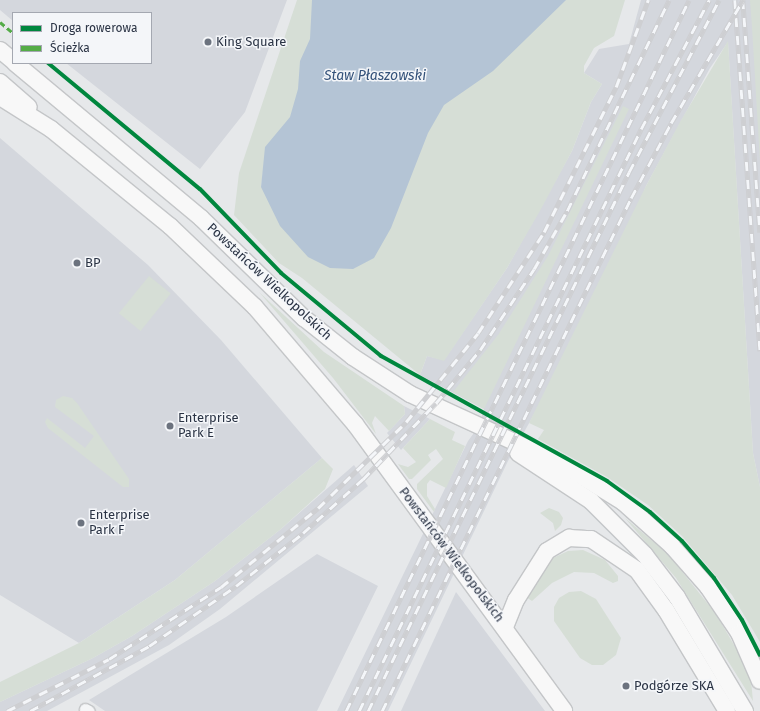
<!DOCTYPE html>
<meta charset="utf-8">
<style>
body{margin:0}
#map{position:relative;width:760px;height:711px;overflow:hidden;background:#e6e8ea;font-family:"Fira Sans",sans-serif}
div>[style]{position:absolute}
.built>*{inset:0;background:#d4d7dd}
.green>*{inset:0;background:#d6ded6;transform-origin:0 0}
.water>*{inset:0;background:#b4c4d5}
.roads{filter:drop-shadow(1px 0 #c4c6c8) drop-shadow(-1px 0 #c4c6c8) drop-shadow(0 1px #c4c6c8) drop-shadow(0 -1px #c4c6c8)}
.minor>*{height:11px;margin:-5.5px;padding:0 5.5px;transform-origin:5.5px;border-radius:5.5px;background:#f5f6f7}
.secondary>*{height:16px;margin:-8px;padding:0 8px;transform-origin:8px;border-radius:8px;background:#f8f8f8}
.rail>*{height:4.5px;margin-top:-2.25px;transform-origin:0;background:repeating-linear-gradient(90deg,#f4f6f9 0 9px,#cecfd2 0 18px);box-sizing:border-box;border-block:1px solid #cecfd2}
.quiet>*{height:3px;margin-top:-1.5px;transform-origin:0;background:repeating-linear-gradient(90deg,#54ac47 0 6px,transparent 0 9px)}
.cycleway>*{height:4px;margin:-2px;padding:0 2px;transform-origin:2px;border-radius:2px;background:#00873e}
.dots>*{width:11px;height:11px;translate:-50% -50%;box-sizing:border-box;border:2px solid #f4f6f9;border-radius:50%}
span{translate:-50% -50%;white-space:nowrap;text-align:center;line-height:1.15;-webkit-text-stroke:3px #f4f6f9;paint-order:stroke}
.poi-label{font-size:13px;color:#2b3445}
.left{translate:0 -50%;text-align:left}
.street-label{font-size:13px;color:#2b3445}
.water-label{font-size:14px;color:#34527a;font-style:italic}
.legend{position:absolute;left:12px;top:12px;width:140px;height:52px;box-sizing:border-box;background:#f4f6f9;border:1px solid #a4a8b1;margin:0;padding:5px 7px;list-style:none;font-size:12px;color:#2b3445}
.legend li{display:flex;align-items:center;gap:8px;height:20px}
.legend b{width:20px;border:1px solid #a4a8b1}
</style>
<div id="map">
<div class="built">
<i style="clip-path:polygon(0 0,287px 0,245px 112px,200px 169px,66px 63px,151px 63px,151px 13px,13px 13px,13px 21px,0 10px)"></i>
<i style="clip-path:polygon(641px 0,760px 0,760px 487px,753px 453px,728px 42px,710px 68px,646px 186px,612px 274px,508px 461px,388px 711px,337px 711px,468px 441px,479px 426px,484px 409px,420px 375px,427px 356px,444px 360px,507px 268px,572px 151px,591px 102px,602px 84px,584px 73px,599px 49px,629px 44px)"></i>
<i style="clip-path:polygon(0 138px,148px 265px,221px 340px,322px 458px,175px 580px,79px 643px,0 595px)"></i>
<i style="clip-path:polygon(404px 406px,430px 419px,401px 450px,387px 433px,405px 414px)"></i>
<i style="clip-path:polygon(354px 465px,368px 486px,220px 609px,169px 645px,47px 711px,0 711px,0 702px,93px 658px,132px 636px,215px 581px,281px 529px)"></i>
<i style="clip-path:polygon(317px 554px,378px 586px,317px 711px,105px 711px,89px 700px,226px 617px)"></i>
<i style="clip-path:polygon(456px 592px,545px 711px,401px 711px)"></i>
</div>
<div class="green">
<i style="clip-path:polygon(297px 0,362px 0,340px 23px,263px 172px,261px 187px,415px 103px,532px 0,625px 0,614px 36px,594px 48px,584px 66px,584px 73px,602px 84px,591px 102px,572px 151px,541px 209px,507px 268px,444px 361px,427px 356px,420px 375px,302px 278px,279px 263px,234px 215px,239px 173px)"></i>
<i style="clip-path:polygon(750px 0,760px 0,760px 162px,752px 27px)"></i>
<i style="clip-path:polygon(728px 41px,753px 453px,760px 487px,760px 642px,732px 595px,682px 536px,648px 505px,607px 477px,538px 439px,544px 430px,529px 423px,646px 186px,680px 122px)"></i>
<i style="clip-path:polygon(623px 106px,629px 109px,484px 409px,453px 392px,498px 335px,548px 256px)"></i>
<i style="left:149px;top:276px;width:28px;height:48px;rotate:39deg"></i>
<i style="clip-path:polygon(259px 292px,324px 352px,404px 406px,405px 414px,389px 431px,375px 416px,372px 423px,376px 434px,333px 378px)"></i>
<i style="clip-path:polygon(63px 396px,72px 398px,77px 403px,129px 479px,129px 487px,123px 487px,48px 428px,45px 422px,47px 418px,85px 448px,94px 436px,55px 407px,56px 400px)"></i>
<i style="clip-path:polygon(430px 419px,455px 432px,452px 440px,465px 446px,446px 488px,430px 480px,427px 484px,427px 496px,435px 509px,434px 512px,417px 489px,417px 484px,443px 459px,436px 449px,428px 455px,431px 460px,412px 479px,409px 479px,398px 464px,408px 467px,416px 462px,403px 448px)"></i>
<i style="clip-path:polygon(322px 458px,333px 469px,325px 489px,281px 529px,215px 581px,132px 636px,93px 658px,0 702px,0 682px,79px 643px,175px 580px)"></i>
<i style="clip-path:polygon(549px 508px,559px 512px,563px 518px,561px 525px,555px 531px,553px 523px,540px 513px)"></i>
<i style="clip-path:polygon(625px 518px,668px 554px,716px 614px,744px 662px,751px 680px,753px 701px,676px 578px)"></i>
<i style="clip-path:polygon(583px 550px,605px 560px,618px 576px,618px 581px,613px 583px,594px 573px,574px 572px,552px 583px,532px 601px,526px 597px,553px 558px,568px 551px)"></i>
<i style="clip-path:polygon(581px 591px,596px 599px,621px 638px,616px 655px,603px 665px,592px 665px,580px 658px,554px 621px,554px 607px,559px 598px,569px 592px)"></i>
</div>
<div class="water">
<i style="clip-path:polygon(312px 0,566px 0,493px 71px,444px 105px,428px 133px,391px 228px,374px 258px,353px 269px,330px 268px,308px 257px,280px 226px,261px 187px,265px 147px,290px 117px,298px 89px,300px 61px,310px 39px)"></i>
</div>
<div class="roads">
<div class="minor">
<i style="left:85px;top:709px;width:4px;rotate:27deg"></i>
</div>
<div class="secondary">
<i style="left:0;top:50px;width:17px;rotate:40deg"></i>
<i style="left:15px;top:63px;width:242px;rotate:39.8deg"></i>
<i style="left:201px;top:218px;width:144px;rotate:44.2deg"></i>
<i style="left:304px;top:318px;width:63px;rotate:38.5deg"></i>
<i style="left:353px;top:357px;width:68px;rotate:33deg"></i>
<i style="left:410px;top:394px;width:165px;rotate:24.7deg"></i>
<i style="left:560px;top:463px;width:74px;rotate:31.8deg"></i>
<i style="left:623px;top:502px;width:66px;rotate:41.9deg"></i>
<i style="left:672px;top:546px;width:55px;rotate:48.7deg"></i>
<i style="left:708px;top:587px;width:55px;rotate:56deg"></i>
<i style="left:739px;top:633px;width:52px;rotate:66.4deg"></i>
<i style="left:0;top:82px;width:38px;rotate:41deg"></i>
<i style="left:0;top:97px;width:60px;rotate:32.1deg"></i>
<i style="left:51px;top:129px;width:154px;rotate:39.2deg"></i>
<i style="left:170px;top:226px;width:117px;rotate:43.6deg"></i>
<i style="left:255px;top:307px;width:154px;rotate:49.5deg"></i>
<i style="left:355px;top:424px;width:355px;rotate:53.9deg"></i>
<i style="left:518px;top:453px;width:87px;rotate:33.3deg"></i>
<i style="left:591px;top:501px;width:76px;rotate:45deg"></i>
<i style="left:645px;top:555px;width:53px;rotate:52.7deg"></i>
<i style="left:677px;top:597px;width:133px;rotate:59.2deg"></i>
<i style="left:505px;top:627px;width:29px;rotate:-68deg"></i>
<i style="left:516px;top:600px;width:58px;rotate:-57.7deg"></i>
<i style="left:547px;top:551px;width:26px;rotate:-31deg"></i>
<i style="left:569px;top:538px;width:22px;rotate:3deg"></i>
<i style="left:591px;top:539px;width:55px;rotate:34deg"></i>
<i style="left:637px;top:570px;width:49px;rotate:54.1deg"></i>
<i style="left:666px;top:610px;width:118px;rotate:58.9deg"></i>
</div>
</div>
<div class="rail">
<i style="left:735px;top:0;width:352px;rotate:85.9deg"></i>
<i style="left:743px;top:0;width:233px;rotate:85.8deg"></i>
<i style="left:7px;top:711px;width:114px;rotate:-27deg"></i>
<i style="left:109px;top:659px;width:133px;rotate:-32.7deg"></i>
<i style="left:221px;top:587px;width:125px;rotate:-39.2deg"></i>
<i style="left:318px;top:508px;width:123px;rotate:-44.3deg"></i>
<i style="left:406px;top:422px;width:114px;rotate:-51deg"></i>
<i style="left:478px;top:333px;width:121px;rotate:-56.8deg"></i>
<i style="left:544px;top:232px;width:162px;rotate:-63.6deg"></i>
<i style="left:616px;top:87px;width:93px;rotate:-69.8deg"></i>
<i style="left:30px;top:711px;width:136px;rotate:-28.6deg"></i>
<i style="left:149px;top:646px;width:106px;rotate:-34.6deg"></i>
<i style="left:236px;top:586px;width:85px;rotate:-38.3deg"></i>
<i style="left:303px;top:533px;width:81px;rotate:-42deg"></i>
<i style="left:363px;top:479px;width:105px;rotate:-46.2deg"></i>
<i style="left:436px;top:403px;width:69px;rotate:-50.3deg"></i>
<i style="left:480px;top:350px;width:97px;rotate:-56.3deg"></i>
<i style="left:534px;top:269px;width:67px;rotate:-60.4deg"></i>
<i style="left:567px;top:211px;width:234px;rotate:-64.2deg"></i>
<i style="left:346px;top:711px;width:789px;rotate:-64.25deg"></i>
<i style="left:359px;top:711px;width:647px;rotate:-64.15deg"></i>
<i style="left:641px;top:129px;width:146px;rotate:-62.2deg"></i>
<i style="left:368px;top:711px;width:599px;rotate:-64.16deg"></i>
<i style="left:629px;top:172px;width:194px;rotate:-62.4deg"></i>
<i style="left:382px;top:711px;width:570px;rotate:-64.11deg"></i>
<i style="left:631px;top:198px;width:85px;rotate:-61.9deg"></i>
<i style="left:671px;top:123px;width:143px;rotate:-59.7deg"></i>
</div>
<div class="quiet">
<i style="left:0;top:22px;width:17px;rotate:40deg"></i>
</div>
<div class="cycleway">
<i style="left:48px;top:63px;width:197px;rotate:39.7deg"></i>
<i style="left:200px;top:189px;width:117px;rotate:46deg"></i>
<i style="left:281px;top:273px;width:130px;rotate:39.7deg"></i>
<i style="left:381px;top:356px;width:258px;rotate:28.9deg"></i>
<i style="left:607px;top:481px;width:53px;rotate:35.8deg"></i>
<i style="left:650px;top:512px;width:43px;rotate:42.2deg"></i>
<i style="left:682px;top:541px;width:49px;rotate:49.1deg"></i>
<i style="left:714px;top:578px;width:50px;rotate:56.3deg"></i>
<i style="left:742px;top:620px;width:39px;rotate:63deg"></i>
</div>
<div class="dots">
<i style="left:208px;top:42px;background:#6c737f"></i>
<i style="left:77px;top:263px;background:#6c737f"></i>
<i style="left:170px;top:426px;background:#6c737f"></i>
<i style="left:81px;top:523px;background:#6c737f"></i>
<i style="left:626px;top:686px;background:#6c737f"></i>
</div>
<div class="poi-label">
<span class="left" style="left:216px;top:42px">King Square</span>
<span class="left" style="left:85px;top:263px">BP</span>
<span class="left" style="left:178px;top:426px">Enterprise<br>Park E</span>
<span class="left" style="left:89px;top:523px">Enterprise<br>Park F</span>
<span class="left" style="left:634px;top:686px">Podgórze SKA</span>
</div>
<div class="street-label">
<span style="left:269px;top:282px;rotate:43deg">Powstańców Wielkopolskich</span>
<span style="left:451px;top:555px;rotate:53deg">Powstańców Wielkopolskich</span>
</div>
<div class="water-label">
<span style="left:375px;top:76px">Staw Płaszowski</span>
</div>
<ul class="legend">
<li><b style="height:5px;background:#00873e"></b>Droga rowerowa</li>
<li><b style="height:5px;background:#54ac47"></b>Ścieżka</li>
</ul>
</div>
